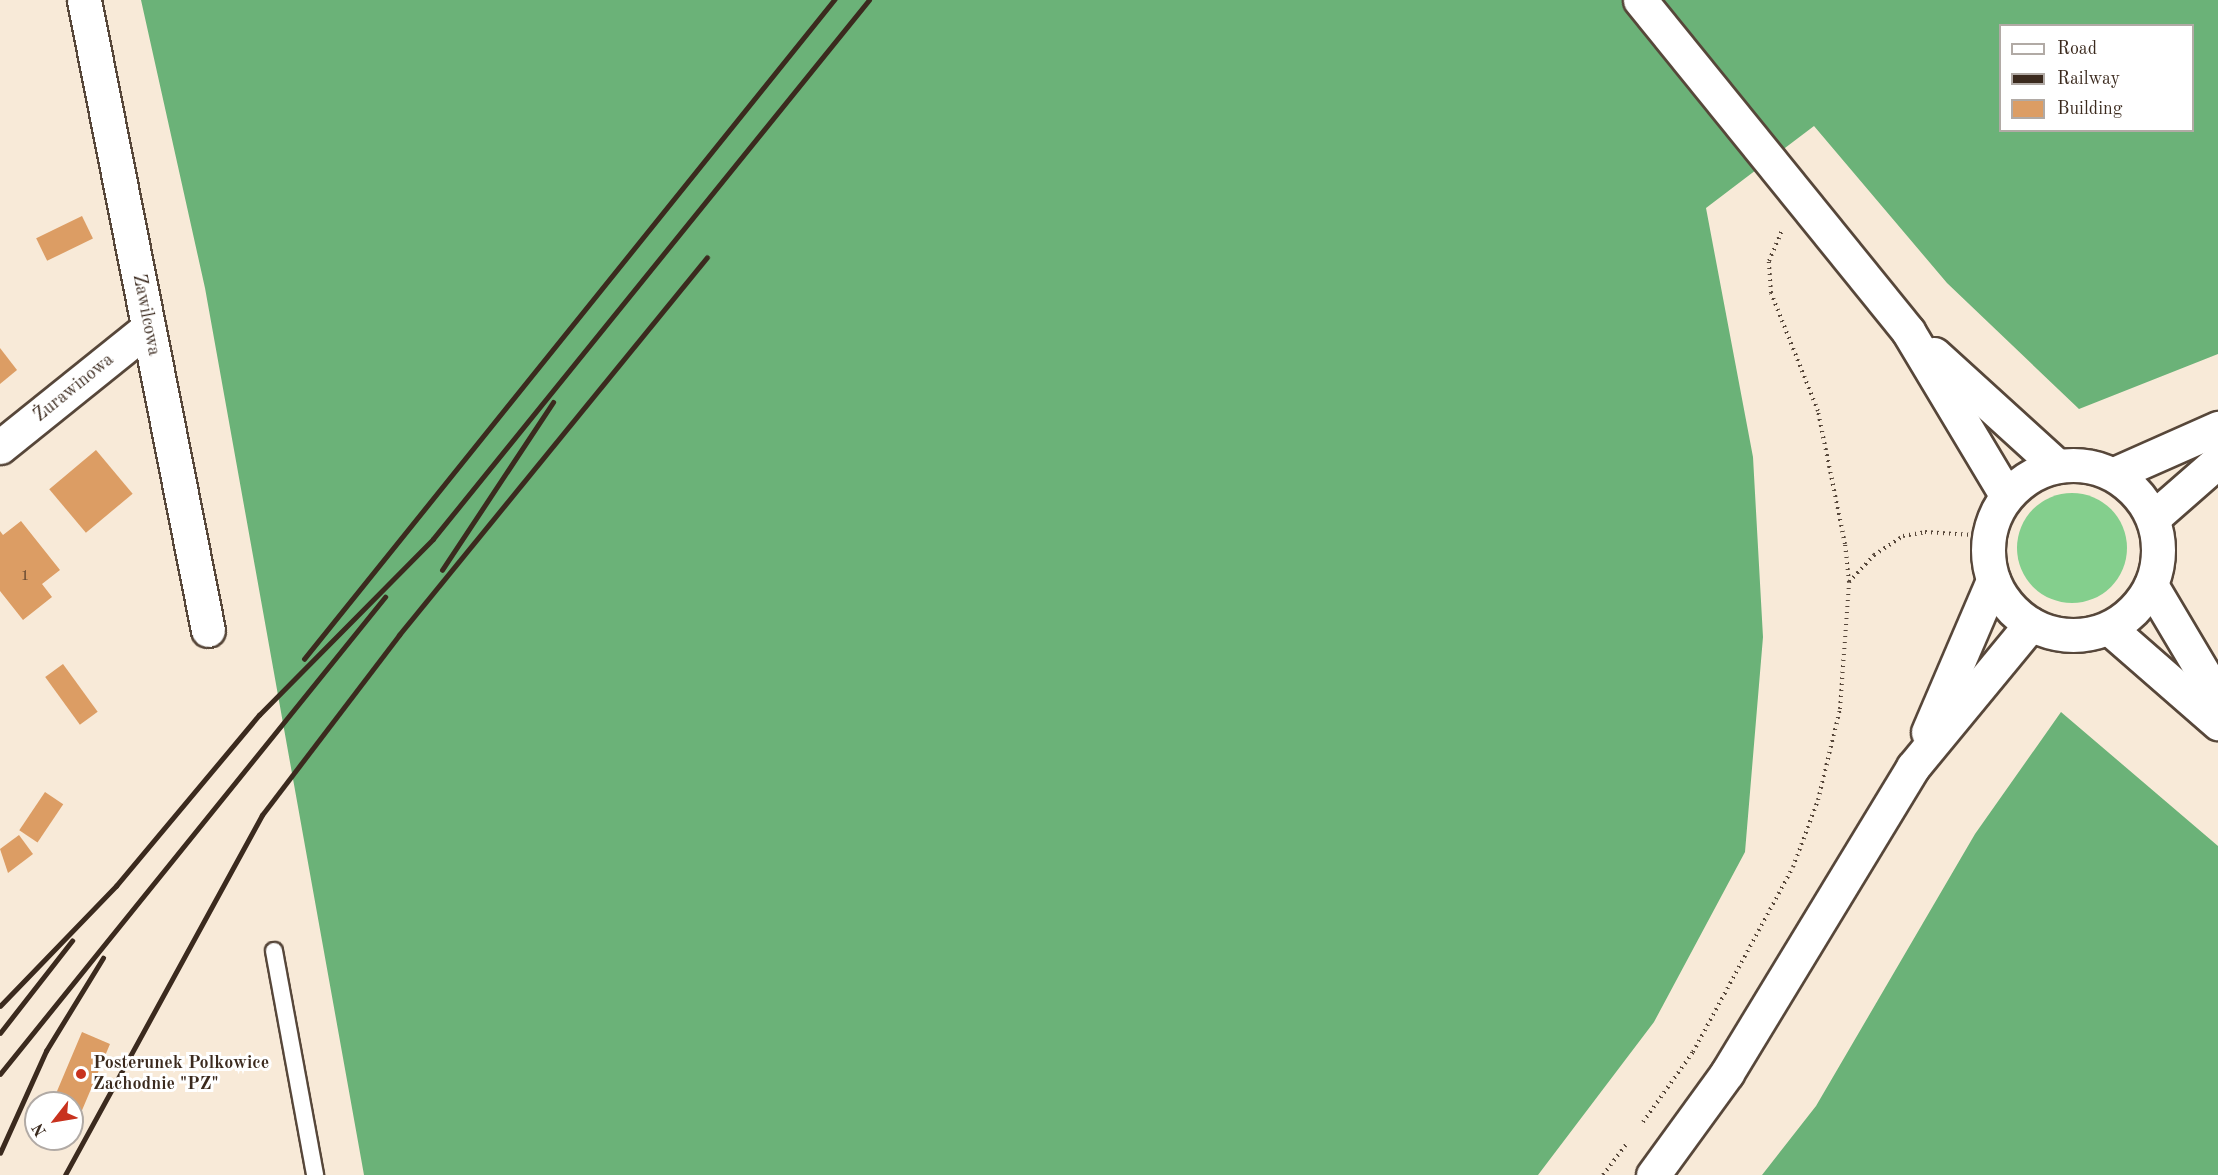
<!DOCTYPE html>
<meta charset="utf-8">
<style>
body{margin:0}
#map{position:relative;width:2218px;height:1175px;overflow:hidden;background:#f8ead8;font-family:"Old Standard TT",serif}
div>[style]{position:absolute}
.green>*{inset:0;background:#84cf8d}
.round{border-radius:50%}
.forest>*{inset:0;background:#6bb278}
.building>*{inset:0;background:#dc9d64;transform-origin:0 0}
.path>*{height:4px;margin-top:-2px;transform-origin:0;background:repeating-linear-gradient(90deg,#57473a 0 1.5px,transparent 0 6px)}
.roads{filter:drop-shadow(2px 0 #57473a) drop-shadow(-2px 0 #57473a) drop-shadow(0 2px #57473a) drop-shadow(0 -2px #57473a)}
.lane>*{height:16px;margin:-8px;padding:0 8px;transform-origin:8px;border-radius:8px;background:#fff}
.street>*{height:33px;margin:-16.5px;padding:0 16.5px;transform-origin:16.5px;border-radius:16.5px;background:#fff}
.secondary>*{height:33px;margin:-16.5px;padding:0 16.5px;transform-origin:16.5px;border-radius:16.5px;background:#fff}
.secondary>.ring{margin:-16.5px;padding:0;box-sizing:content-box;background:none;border:33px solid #fff;border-radius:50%}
.rail>*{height:4.5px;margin:-2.25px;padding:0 2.25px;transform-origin:2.25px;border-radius:2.25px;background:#3b2a1e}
.dots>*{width:16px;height:16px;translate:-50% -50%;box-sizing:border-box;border:3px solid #fff;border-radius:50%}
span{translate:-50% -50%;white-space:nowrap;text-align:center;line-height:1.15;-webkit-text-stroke:6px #fff;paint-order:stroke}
.number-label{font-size:15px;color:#634730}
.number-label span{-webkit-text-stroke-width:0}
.street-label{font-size:18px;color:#3b2a1e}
.poi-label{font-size:18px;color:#3b2a1e;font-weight:700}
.left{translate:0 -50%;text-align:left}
.legend{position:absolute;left:1999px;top:24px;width:195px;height:108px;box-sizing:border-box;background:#fff;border:2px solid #b1aaa5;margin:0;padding:8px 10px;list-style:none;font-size:18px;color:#3b2a1e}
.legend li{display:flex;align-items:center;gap:12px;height:30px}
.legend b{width:30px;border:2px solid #b1aaa5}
.north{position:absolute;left:24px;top:1091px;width:60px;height:60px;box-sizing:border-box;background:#fff;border:2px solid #b1aaa5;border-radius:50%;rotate:239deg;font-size:16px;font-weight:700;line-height:24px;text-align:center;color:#3b2a1e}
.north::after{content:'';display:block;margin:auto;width:21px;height:27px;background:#c8321e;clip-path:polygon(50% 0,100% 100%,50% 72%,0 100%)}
</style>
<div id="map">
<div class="green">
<i class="round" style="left:2017px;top:493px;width:110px;height:110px"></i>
</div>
<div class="forest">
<i style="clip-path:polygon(evenodd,141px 0,2218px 0,2218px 354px,2079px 409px,1947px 283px,1814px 126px,1706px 208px,1753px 457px,1763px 637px,1745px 852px,1654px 1022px,1538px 1175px,364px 1175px,205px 288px,141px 0,2000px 26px,2192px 26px,2192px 130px,2000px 130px,2000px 26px)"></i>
<i style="clip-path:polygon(2061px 712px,2218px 846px,2218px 1175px,1762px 1175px,1816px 1106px,1975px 834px)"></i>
</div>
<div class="building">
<i style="left:82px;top:216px;width:25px;height:51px;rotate:64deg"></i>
<i style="clip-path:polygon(0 348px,17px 370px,0 384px)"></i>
<i style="left:96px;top:450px;width:57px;height:61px;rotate:50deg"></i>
<i style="clip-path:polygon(21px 521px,60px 570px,42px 584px,52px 597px,23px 620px,0 591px,0 531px,3px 535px)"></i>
<i style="left:63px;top:664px;width:59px;height:22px;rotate:54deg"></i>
<i style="left:45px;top:792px;width:22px;height:46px;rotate:34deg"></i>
<i style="clip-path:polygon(19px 835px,33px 854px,8px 873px,0 849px)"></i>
<i style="clip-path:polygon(82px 1032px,110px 1044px,72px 1134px,72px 1103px,52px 1103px)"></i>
</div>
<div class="path">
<i style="left:1849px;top:582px;width:37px;rotate:-47deg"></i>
<i style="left:1874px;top:555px;width:35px;rotate:-33deg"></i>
<i style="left:1903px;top:536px;width:22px;rotate:-10deg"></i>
<i style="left:1925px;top:532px;width:63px;rotate:3.6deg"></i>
<i style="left:1643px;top:1122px;width:86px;rotate:-54.5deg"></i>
<i style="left:1693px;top:1052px;width:210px;rotate:-61.6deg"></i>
<i style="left:1793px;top:867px;width:72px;rotate:-69.5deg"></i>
<i style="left:1818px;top:800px;width:94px;rotate:-76.4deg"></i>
<i style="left:1840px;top:709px;width:127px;rotate:-85.9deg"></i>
<i style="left:1849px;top:582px;width:38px;rotate:-96deg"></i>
<i style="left:1845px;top:544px;width:136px;rotate:-101.5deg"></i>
<i style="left:1818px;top:411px;width:127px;rotate:-111.7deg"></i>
<i style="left:1771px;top:293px;width:32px;rotate:-94deg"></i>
<i style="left:1769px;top:261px;width:33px;rotate:-67deg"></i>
<i style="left:1603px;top:1175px;width:41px;rotate:-52.9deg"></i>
</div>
<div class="roads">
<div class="lane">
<i style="left:274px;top:951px;width:228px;rotate:79.6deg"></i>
</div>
<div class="street">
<i style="left:84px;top:0;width:642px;rotate:78.87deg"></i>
<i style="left:0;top:447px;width:190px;rotate:-38.8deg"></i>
</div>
<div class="secondary">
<i style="left:1640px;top:0;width:426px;rotate:51deg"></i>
<i style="left:1908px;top:331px;width:191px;rotate:59.1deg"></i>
<i style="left:1934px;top:354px;width:165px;rotate:42.3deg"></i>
<i class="ring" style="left:1988px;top:465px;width:137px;height:137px"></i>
<i style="left:2114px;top:474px;width:114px;rotate:-23.9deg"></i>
<i style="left:2153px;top:518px;width:86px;rotate:-41.2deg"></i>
<i style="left:2151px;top:585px;width:131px;rotate:59.3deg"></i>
<i style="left:2109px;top:628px;width:145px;rotate:41.1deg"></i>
<i style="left:1928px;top:732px;width:165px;rotate:-66.8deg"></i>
<i style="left:1653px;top:1175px;width:126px;rotate:-54deg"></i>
<i style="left:1727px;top:1073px;width:358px;rotate:-58.7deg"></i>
<i style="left:1913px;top:767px;width:185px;rotate:-50.5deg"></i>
</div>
</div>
<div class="rail">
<i style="left:442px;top:570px;width:201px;rotate:-56.5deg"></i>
<i style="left:304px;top:659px;width:846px;rotate:-51.19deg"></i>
<i style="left:0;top:1006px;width:167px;rotate:-46deg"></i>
<i style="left:116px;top:886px;width:223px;rotate:-50.1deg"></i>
<i style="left:259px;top:715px;width:247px;rotate:-45.3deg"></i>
<i style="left:433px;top:539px;width:693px;rotate:-51.03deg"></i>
<i style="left:0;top:1033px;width:117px;rotate:-52deg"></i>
<i style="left:0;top:1074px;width:613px;rotate:-51.09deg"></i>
<i style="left:0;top:1153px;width:112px;rotate:-65.7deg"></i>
<i style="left:46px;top:1051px;width:109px;rotate:-58.5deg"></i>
<i style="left:65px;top:1175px;width:410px;rotate:-61.3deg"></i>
<i style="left:262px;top:815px;width:226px;rotate:-52.7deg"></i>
<i style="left:399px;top:635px;width:487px;rotate:-50.8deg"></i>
</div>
<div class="dots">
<i style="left:81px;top:1074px;background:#c8321e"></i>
</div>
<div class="number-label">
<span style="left:25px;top:577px">1</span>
</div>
<div class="street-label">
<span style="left:146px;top:315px;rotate:79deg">Zawilcowa</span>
<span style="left:74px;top:388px;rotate:-39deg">Żurawinowa</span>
</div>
<div class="poi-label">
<span class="left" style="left:93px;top:1074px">Posterunek Polkowice<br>Zachodnie "PZ"</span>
</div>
<ul class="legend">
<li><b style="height:8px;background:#fff"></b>Road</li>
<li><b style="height:8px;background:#3b2a1e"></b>Railway</li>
<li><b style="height:16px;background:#dc9d64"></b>Building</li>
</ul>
<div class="north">N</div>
</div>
